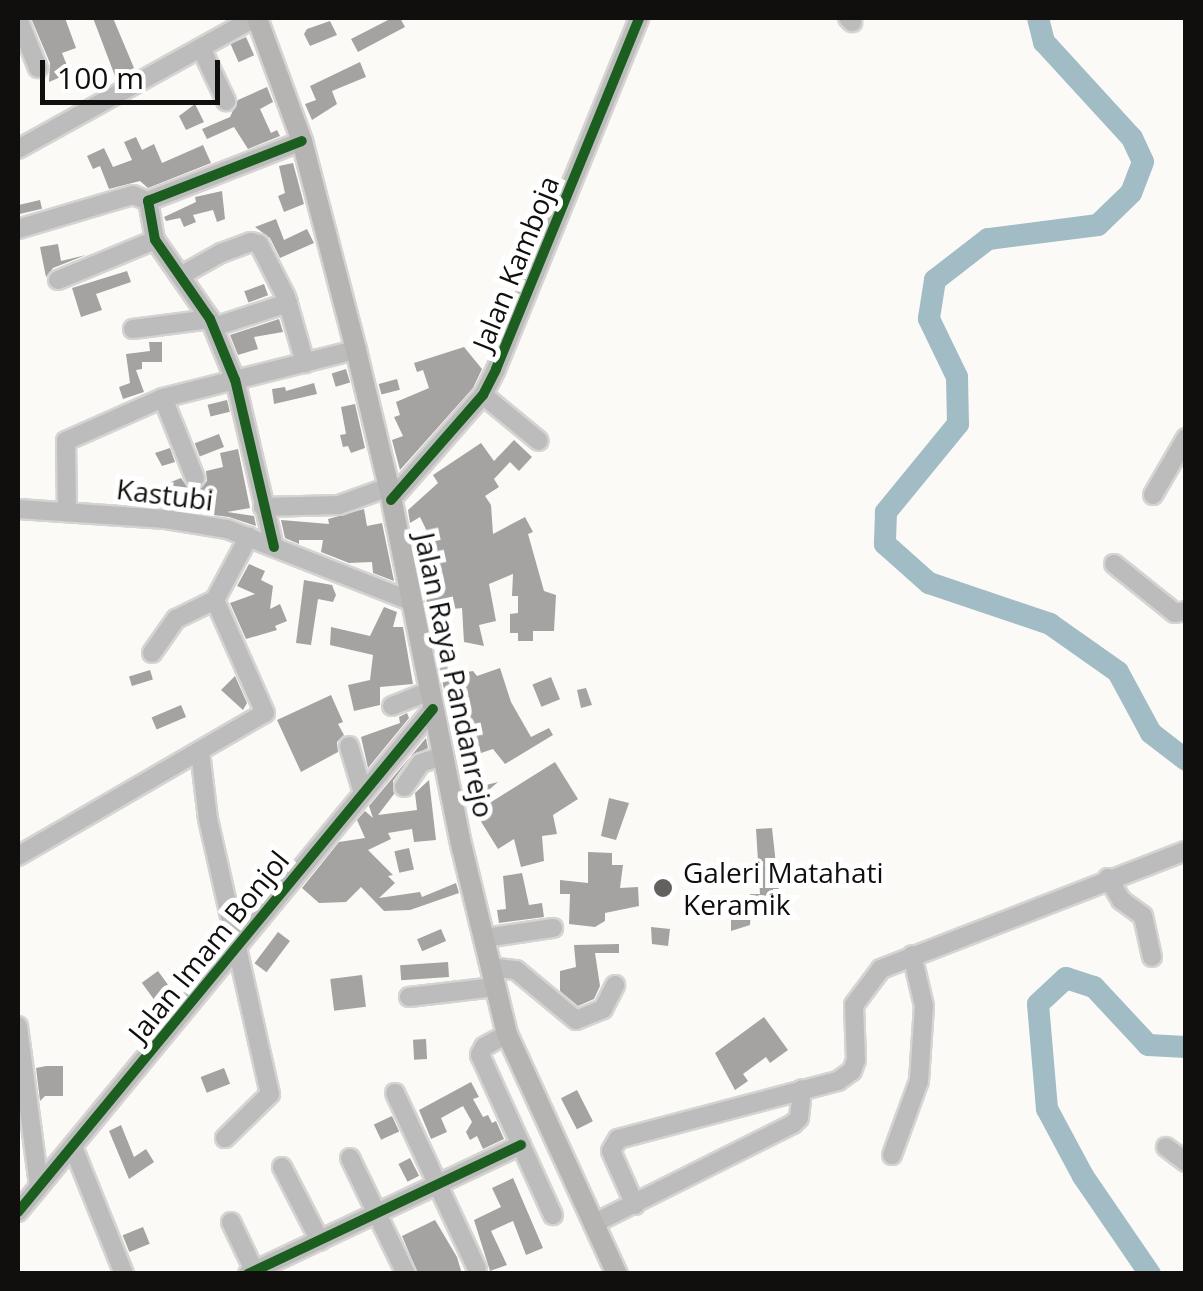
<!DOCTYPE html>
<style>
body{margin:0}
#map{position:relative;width:1203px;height:1291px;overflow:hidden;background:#fcfaf7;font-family:"Open Sans",sans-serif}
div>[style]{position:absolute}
.river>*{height:22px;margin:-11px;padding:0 11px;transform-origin:11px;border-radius:11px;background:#a2bcc6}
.building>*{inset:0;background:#a4a3a1;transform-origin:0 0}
.roads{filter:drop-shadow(2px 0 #d5d4d2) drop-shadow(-2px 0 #d5d4d2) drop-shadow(0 2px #d5d4d2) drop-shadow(0 -2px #d5d4d2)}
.minor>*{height:18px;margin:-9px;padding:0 9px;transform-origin:9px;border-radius:9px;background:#bbbcbb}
.major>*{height:20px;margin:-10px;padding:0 10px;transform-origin:10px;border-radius:10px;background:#b5b4b3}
.cycleway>*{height:10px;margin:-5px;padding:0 5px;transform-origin:5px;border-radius:5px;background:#1b5e20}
.dots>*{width:28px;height:28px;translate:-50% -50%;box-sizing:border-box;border:5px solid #fff;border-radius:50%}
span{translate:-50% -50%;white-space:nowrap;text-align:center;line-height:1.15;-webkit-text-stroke:10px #fff;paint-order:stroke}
.street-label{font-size:28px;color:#100f0d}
.poi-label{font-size:28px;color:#100f0d}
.left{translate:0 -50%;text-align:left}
.frame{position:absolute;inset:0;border:20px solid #100f0d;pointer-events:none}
.scale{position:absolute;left:40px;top:60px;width:180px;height:45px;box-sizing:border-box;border:5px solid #100f0d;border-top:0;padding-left:12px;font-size:30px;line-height:35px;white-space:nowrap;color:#100f0d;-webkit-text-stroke:8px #fff;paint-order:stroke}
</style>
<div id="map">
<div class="river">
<i style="left:1038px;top:18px;width:25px;rotate:76deg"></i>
<i style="left:1044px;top:42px;width:130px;rotate:47.5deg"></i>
<i style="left:1132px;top:138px;width:26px;rotate:65deg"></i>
<i style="left:1143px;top:162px;width:33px;rotate:111deg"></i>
<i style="left:1131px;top:193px;width:46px;rotate:135.9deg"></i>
<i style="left:1098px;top:225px;width:111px;rotate:172.7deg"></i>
<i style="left:988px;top:239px;width:67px;rotate:142.3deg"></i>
<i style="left:935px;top:280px;width:39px;rotate:99deg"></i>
<i style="left:929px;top:319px;width:64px;rotate:64.2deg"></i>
<i style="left:957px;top:377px;width:47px;rotate:88.8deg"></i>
<i style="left:958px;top:424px;width:114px;rotate:129.3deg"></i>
<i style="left:886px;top:512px;width:32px;rotate:92deg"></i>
<i style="left:885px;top:544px;width:59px;rotate:41.6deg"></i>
<i style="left:929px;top:583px;width:128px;rotate:18.7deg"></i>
<i style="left:1050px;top:624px;width:83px;rotate:35.2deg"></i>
<i style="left:1118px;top:672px;width:69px;rotate:61.6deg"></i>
<i style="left:1151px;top:733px;width:44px;rotate:37.6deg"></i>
<i style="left:1150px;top:1274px;width:119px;rotate:-124.4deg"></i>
<i style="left:1083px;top:1176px;width:76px;rotate:-118.2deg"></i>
<i style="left:1047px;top:1109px;width:105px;rotate:-94.9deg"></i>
<i style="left:1038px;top:1004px;width:38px;rotate:-43deg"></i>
<i style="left:1066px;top:978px;width:29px;rotate:18deg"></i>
<i style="left:1094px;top:987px;width:79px;rotate:47deg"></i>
<i style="left:1148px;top:1045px;width:38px;rotate:3deg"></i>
</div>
<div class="building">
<i style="clip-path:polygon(31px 18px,65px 18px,76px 48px,62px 53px,70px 73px,49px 82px,50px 63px)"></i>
<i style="clip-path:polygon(93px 18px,113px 18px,134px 68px,115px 76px)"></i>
<i style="clip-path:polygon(392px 18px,400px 18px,405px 27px,358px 52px,351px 39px)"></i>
<i style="clip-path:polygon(330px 21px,337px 35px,310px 46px,304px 34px,307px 29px)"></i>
<i style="left:246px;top:37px;width:20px;height:17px;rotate:66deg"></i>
<i style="clip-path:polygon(360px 62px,366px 77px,332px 91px,337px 104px,312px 120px,305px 104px,316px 100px,310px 86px)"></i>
<i style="clip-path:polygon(267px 87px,273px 102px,260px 109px,271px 133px,277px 130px,280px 136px,248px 149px,234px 127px,207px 139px,202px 129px,230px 117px,238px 100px)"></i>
<i style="clip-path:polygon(195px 104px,204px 122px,186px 130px,179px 116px)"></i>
<i style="clip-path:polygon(136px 137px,142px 150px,154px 144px,162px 163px,203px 145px,211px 163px,148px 188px,140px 181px,109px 189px,100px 166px,93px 169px,87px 156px,104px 148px,113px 167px,132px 160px,124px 142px)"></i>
<i style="clip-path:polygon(293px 163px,304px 204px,284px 212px,278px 196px,285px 193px,279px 166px)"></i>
<i style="clip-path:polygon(222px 191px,225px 219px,217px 222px,213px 210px,193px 215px,196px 222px,184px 227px,180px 218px,166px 221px,164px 217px,196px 202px,195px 197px)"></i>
<i style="left:40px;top:200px;width:9px;height:23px;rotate:77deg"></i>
<i style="clip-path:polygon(276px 219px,284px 240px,307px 229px,314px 243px,280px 258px,270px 238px,255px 227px)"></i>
<i style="clip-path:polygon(58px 244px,61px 261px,86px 255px,53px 268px,46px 277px,40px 247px)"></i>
<i style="clip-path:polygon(127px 271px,131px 282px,96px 294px,102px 310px,81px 317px,72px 288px)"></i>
<i style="left:264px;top:284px;width:12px;height:21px;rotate:70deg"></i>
<i style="clip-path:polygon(279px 319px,283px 332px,254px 337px,258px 349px,238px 355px,230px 335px)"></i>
<i style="clip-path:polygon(149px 342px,162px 342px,162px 362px,142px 362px,142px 369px,136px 370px,144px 392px,123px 399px,119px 387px,130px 383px,126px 354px,150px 351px)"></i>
<i style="clip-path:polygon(464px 347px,482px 369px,473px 388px,400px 470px,392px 440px,403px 436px,394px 417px,400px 415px,396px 402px,429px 388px,423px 370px,417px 372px,414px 363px)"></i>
<i style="left:346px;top:369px;width:14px;height:15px;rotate:73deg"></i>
<i style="left:397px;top:379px;width:11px;height:19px;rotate:75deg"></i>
<i style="clip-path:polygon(314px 383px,317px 394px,274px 404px,272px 389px,285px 387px,286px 391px)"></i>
<i style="left:227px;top:400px;width:12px;height:20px;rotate:76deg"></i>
<i style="clip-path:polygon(355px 404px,365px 448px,351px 453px,348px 446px,343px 447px,340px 435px,346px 434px,341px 407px)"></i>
<i style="left:219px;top:434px;width:14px;height:26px;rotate:69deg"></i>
<i style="clip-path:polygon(514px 440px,532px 457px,519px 471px,510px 462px,494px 479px,499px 487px,485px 496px,491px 505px,493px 534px,525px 517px,533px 532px,528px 534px,544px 591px,556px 595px,554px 631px,533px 631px,533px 641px,518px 641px,518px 633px,510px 633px,510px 614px,518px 613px,518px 596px,512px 596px,513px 574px,489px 584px,496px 621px,479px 625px,484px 646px,464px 642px,462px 608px,443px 610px,447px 647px,443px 648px,452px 687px,467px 686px,466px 672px,473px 671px,477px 676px,500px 668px,511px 702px,531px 737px,549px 728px,553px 735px,505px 764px,493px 749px,478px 754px,467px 718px,458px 722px,447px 705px,426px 598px,438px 597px,432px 577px,422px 580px,417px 554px,435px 548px,420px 517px,410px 523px,408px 510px,438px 483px,433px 475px,481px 443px,494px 461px)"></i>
<i style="clip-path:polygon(170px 448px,175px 462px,162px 466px,155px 453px)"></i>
<i style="clip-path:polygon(238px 449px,250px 508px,227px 512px,254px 516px,256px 526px,229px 517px,129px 504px,129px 491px,145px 492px,181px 478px,188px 488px,200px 489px,207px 481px,206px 471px,223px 467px,220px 453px)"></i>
<i style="clip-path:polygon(364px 509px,367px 526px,382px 523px,394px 581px,373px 573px,372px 562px,349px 563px,321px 552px,323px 540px,299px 540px,299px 544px,285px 538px,281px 520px,329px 524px,328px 519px)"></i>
<i style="clip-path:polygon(249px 564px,265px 571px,261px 580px,273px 586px,270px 609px,280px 604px,287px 621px,275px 626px,277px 630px,246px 639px,230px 603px,255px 594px,237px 586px)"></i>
<i style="clip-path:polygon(304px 580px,332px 585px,336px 595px,333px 602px,318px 599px,311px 645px,296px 643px)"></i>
<i style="clip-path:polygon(384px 607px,397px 612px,393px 627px,403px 627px,413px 684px,380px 687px,380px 705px,354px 711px,348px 685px,370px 680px,373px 655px,330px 645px,331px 627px,370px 636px)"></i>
<i style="left:150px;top:670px;width:10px;height:22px;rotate:73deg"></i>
<i style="clip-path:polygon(235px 676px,247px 703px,243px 710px,221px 690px)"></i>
<i style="left:551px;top:677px;width:24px;height:20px;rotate:68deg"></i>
<i style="clip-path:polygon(586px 688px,592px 705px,581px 708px,577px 690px)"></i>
<i style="clip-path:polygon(331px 695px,343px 722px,338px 724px,344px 735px,337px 742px,338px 752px,301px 772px,277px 720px)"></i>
<i style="left:181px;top:705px;width:13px;height:32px;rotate:67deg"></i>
<i style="clip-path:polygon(407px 713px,409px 718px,368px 768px,361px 737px,400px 723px,399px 717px)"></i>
<i style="clip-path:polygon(426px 738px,428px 748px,411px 756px,393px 781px,394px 794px,378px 815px,417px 810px,415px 793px,429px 780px,436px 840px,414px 842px,412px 829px,388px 833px,391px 839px,368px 850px,393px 875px,388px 876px,395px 883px,379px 898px,420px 892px,422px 897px,456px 883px,459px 893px,410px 910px,384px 911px,361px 887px,346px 902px,319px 903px,302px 888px,339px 842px,365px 838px,357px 820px,365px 811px,373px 818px,369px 806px)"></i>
<i style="clip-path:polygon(467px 750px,486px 785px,498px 782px,468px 808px,465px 793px,474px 789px,457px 754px)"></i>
<i style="clip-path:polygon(555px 762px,578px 799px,553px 815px,557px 834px,542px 836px,544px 861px,521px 867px,514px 839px,498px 849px,475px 812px)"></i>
<i style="clip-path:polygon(609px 798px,629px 803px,616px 840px,601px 836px)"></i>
<i style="clip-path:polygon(772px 828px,781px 910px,752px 918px,750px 894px,760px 894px,756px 829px)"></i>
<i style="left:409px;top:848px;width:22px;height:15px;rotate:77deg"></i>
<i style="clip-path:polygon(588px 852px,612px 853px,612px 865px,623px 865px,620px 888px,638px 887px,639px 906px,605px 913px,605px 921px,595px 927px,569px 924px,570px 894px,560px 894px,560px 880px,588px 883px)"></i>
<i style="clip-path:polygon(522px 873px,529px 905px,542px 903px,544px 917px,499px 923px,497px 910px,506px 909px,503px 876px)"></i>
<i style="clip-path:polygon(731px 909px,751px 910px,750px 925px,731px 931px)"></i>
<i style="clip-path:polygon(651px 927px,670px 929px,668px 946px,652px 944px)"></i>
<i style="left:441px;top:929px;width:13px;height:26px;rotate:67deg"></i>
<i style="left:278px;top:932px;width:15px;height:39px;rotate:37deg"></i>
<i style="clip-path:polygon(619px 944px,619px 953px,595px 953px,600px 986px,594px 999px,578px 1006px,560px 991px,560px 971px,576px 967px,574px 945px)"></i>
<i style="left:448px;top:962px;width:15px;height:48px;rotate:86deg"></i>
<i style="left:158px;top:971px;width:29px;height:20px;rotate:54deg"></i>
<i style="left:362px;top:975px;width:32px;height:32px;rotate:83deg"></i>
<i style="clip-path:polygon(764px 1017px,788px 1050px,770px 1063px,766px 1057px,743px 1074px,748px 1081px,735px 1090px,715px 1053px)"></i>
<i style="left:426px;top:1039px;width:20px;height:13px;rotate:87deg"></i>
<i style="clip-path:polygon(46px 1066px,63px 1066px,63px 1096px,45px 1096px,40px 1101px,36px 1068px)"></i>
<i style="left:224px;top:1068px;width:17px;height:25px;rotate:69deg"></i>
<i style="clip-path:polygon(471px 1082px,479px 1097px,473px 1099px,483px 1117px,488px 1115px,492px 1123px,496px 1121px,504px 1139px,483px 1149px,477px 1136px,470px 1140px,466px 1132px,472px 1122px,463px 1106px,441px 1118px,447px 1132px,431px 1139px,419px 1110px)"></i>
<i style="left:577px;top:1090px;width:35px;height:18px;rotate:63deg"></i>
<i style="left:392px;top:1116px;width:17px;height:20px;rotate:65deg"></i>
<i style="clip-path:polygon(121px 1125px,134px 1157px,146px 1149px,154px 1162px,129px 1179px,109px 1131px)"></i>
<i style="left:410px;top:1158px;width:20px;height:13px;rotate:63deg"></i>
<i style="clip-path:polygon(513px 1178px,543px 1248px,526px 1255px,513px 1221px,491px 1231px,507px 1265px,490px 1271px,474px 1220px,501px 1207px,492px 1188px)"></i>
<i style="clip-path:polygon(435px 1220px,457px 1257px,462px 1274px,418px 1274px,402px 1236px)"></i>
<i style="left:143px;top:1227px;width:18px;height:22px;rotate:68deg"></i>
</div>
<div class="roads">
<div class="minor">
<i style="left:18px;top:18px;width:54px;rotate:68.2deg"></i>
<i style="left:848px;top:18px;width:6px;rotate:45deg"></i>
<i style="left:201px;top:48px;width:59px;rotate:64.7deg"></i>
<i style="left:18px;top:149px;width:270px;rotate:-29deg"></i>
<i style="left:18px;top:229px;width:120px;rotate:-16.5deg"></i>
<i style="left:133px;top:195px;width:16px;rotate:22deg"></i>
<i style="left:180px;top:276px;width:47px;rotate:-29.3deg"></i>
<i style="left:221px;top:253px;width:32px;rotate:-20deg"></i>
<i style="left:251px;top:242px;width:8px;rotate:14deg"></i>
<i style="left:259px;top:244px;width:59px;rotate:63deg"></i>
<i style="left:286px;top:297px;width:69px;rotate:73.9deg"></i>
<i style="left:58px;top:280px;width:105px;rotate:-22.4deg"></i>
<i style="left:214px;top:327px;width:78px;rotate:-18deg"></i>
<i style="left:133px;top:329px;width:78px;rotate:-7.4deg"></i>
<i style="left:483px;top:395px;width:72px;rotate:39.4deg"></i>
<i style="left:195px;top:478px;width:86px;rotate:-111.8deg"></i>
<i style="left:163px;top:398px;width:199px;rotate:-14deg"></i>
<i style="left:1153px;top:495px;width:66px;rotate:-59.9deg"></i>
<i style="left:391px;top:500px;width:140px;rotate:-48.8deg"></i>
<i style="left:483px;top:395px;width:29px;rotate:-63deg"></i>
<i style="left:496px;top:369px;width:379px;rotate:-67.8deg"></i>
<i style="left:263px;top:507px;width:76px;rotate:-1.5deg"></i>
<i style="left:339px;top:505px;width:53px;rotate:-19.8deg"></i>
<i style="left:18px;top:509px;width:148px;rotate:3.9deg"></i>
<i style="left:166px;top:519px;width:62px;rotate:9.3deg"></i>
<i style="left:227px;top:529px;width:200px;rotate:21.4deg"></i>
<i style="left:67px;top:512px;width:71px;rotate:-90.8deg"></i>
<i style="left:66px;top:441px;width:106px;rotate:-23.9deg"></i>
<i style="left:274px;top:547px;width:171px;rotate:-103.1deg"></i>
<i style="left:235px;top:380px;width:66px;rotate:-112.3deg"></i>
<i style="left:210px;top:319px;width:96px;rotate:-124.8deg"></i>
<i style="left:155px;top:240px;width:40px;rotate:-100deg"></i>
<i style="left:148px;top:201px;width:165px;rotate:-21.3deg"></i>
<i style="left:1114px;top:564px;width:78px;rotate:38.8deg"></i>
<i style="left:1175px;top:613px;width:11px;rotate:-10deg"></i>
<i style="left:152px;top:653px;width:42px;rotate:-54.8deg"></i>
<i style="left:176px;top:619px;width:43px;rotate:-26deg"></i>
<i style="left:392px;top:706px;width:41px;rotate:-21.5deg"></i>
<i style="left:349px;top:746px;width:49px;rotate:73.4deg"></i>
<i style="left:200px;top:752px;width:67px;rotate:83.2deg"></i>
<i style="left:208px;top:819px;width:282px;rotate:77.3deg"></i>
<i style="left:270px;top:1094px;width:63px;rotate:135.6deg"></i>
<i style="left:404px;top:787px;width:29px;rotate:-55deg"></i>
<i style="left:421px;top:763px;width:23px;rotate:-18deg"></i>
<i style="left:18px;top:856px;width:285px;rotate:-30.1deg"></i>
<i style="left:265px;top:713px;width:124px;rotate:-113.9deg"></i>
<i style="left:215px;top:600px;width:72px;rotate:-62deg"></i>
<i style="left:1108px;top:878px;width:26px;rotate:59deg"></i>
<i style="left:1121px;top:900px;width:27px;rotate:36deg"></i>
<i style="left:1143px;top:916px;width:42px;rotate:77.6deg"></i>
<i style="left:485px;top:938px;width:69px;rotate:-8.4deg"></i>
<i style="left:490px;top:967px;width:26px;rotate:7deg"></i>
<i style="left:516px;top:970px;width:78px;rotate:39.8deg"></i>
<i style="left:576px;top:1020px;width:29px;rotate:-22deg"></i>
<i style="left:603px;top:1009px;width:27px;rotate:-63deg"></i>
<i style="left:409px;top:997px;width:86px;rotate:-6.7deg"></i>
<i style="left:18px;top:1026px;width:161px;rotate:82.5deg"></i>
<i style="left:507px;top:1034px;width:26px;rotate:151deg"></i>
<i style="left:484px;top:1047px;width:9px;rotate:117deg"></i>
<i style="left:480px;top:1055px;width:176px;rotate:65.5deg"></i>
<i style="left:395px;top:1093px;width:194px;rotate:65deg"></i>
<i style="left:73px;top:1147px;width:137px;rotate:68.1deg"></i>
<i style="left:1166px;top:1147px;width:25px;rotate:37deg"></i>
<i style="left:892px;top:1155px;width:79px;rotate:-70deg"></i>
<i style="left:919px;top:1081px;width:75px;rotate:-86.2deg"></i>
<i style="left:924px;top:1006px;width:52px;rotate:-103.2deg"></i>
<i style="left:350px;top:1158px;width:129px;rotate:64.2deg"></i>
<i style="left:282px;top:1167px;width:83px;rotate:62.8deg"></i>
<i style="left:635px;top:1205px;width:59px;rotate:-114deg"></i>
<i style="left:611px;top:1151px;width:14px;rotate:-60deg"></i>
<i style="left:618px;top:1139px;width:228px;rotate:-14.8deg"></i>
<i style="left:838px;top:1081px;width:17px;rotate:-36deg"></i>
<i style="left:852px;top:1071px;width:12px;rotate:-70deg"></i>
<i style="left:856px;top:1060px;width:55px;rotate:-92.1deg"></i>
<i style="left:854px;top:1005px;width:45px;rotate:-53.1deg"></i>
<i style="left:881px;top:969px;width:327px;rotate:-21.2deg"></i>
<i style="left:18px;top:1212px;width:652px;rotate:-50.48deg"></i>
<i style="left:231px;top:1222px;width:53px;rotate:64.4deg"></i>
<i style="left:593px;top:1224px;width:224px;rotate:-26.6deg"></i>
<i style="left:793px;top:1124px;width:8px;rotate:-45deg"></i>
<i style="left:799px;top:1118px;width:29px;rotate:-84deg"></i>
<i style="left:248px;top:1274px;width:302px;rotate:-25.3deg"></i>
</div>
<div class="major">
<i style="left:257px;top:18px;width:131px;rotate:69.9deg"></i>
<i style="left:302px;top:141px;width:216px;rotate:75.5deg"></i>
<i style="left:356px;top:350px;width:141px;rotate:76.5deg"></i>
<i style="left:389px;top:487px;width:368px;rotate:78.6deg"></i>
<i style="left:462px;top:848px;width:191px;rotate:76.4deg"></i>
<i style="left:507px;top:1034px;width:264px;rotate:65.4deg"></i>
</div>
</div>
<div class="cycleway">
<i style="left:391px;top:500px;width:140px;rotate:-48.8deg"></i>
<i style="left:483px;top:395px;width:29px;rotate:-63deg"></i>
<i style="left:496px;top:369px;width:379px;rotate:-67.8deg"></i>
<i style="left:274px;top:547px;width:171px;rotate:-103.1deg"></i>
<i style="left:235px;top:380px;width:66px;rotate:-112.3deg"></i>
<i style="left:210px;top:319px;width:96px;rotate:-124.8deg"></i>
<i style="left:155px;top:240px;width:40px;rotate:-100deg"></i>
<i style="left:148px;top:201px;width:165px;rotate:-21.3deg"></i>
<i style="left:18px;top:1212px;width:652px;rotate:-50.48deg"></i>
<i style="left:248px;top:1274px;width:302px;rotate:-25.3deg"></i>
</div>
<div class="dots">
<i style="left:663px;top:888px;background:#63615f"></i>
</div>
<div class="street-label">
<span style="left:515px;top:263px;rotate:-68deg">Jalan Kamboja</span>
<span style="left:165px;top:494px;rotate:7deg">Kastubi</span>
<span style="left:455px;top:675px;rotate:78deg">Jalan Raya Pandanrejo</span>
<span style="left:208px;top:946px;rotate:-51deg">Jalan Imam Bonjol</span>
</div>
<div class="poi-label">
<span class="left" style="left:683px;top:888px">Galeri Matahati<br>Keramik</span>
</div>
<div class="frame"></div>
<div class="scale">100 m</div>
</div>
